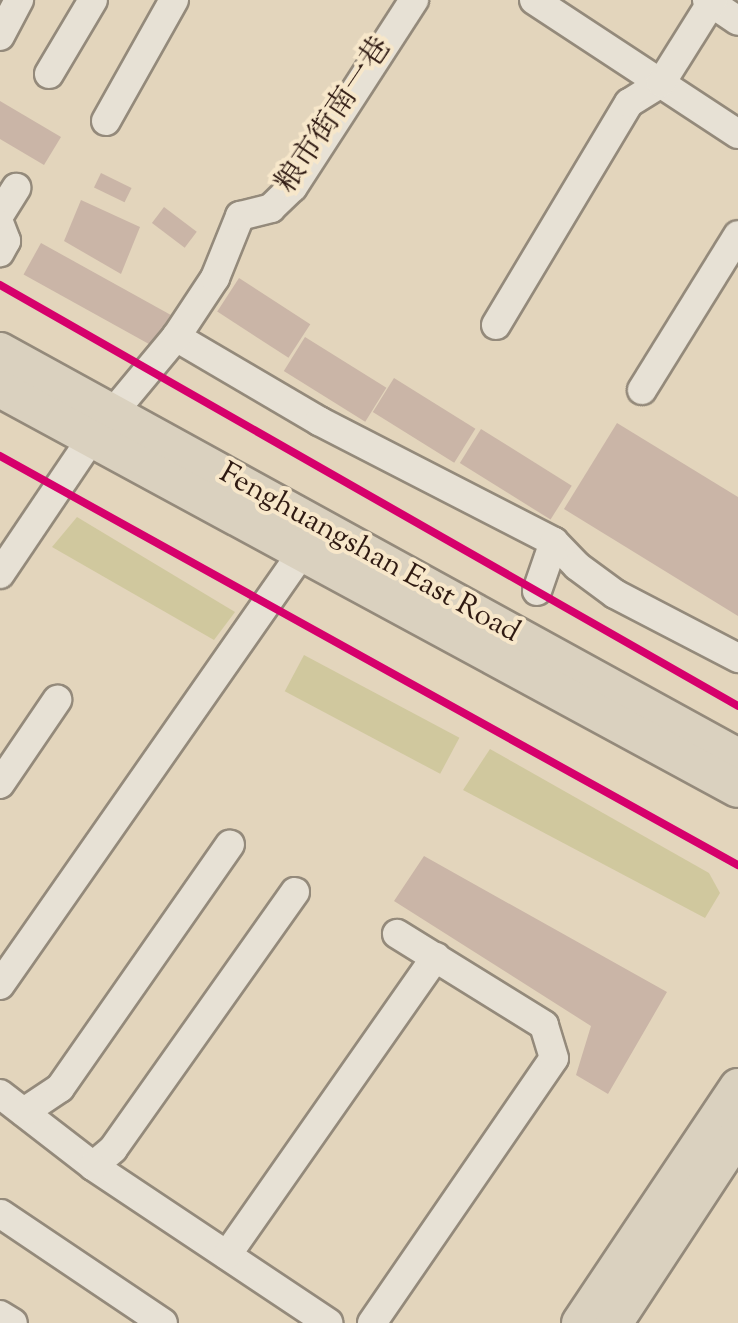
<!DOCTYPE html>
<meta charset="utf-8">
<style>
body{margin:0}
#map{position:relative;width:738px;height:1323px;overflow:hidden;background:#e3d5bc;font-family:"Sorts Mill Goudy","Noto Serif SC",serif}
div>[style]{position:absolute}
.green>*{inset:0;background:#d0c89e;transform-origin:0 0}
.building>*{inset:0;background:#cab5a7;transform-origin:0 0}
.roads{filter:drop-shadow(2px 0 #948a7b) drop-shadow(-2px 0 #948a7b) drop-shadow(0 2px #948a7b) drop-shadow(0 -2px #948a7b)}
.minor>*{height:28px;margin:-14px;padding:0 14px;transform-origin:14px;border-radius:14px;background:#e7e1d5}
.major>*{height:36px;margin:-18px;padding:0 18px;transform-origin:18px;border-radius:18px;background:#dad1bf}
.cycleway>*{height:8px;margin:-4px;padding:0 4px;transform-origin:4px;border-radius:4px;background:#d6006c}
span{translate:-50% -50%;white-space:nowrap;text-align:center;line-height:1.15;-webkit-text-stroke:8px #f7e7ca;paint-order:stroke}
.street-label{font-size:30px;color:#2f1a12}
</style>
<div id="map">
<div class="green">
<i style="clip-path:polygon(77px 517px,235px 612px,214px 640px,52px 547px)"></i>
<i style="left:304px;top:655px;width:176px;height:41px;rotate:28deg"></i>
<i style="clip-path:polygon(490px 749px,709px 873px,720px 893px,705px 918px,463px 790px)"></i>
</div>
<div class="building">
<i style="clip-path:polygon(0 101px,61px 137px,44px 165px,0 139px)"></i>
<i style="left:101px;top:173px;width:34px;height:16px;rotate:26deg"></i>
<i style="clip-path:polygon(81px 200px,140px 227px,121px 274px,64px 241px)"></i>
<i style="left:164px;top:207px;width:41px;height:20px;rotate:37deg"></i>
<i style="left:41px;top:243px;width:148px;height:36px;rotate:29deg"></i>
<i style="left:239px;top:278px;width:85px;height:40px;rotate:33deg"></i>
<i style="left:305px;top:337px;width:96px;height:40px;rotate:32deg"></i>
<i style="left:394px;top:378px;width:96px;height:40px;rotate:32deg"></i>
<i style="clip-path:polygon(617px 423px,738px 497px,738px 616px,564px 509px)"></i>
<i style="left:481px;top:429px;width:107px;height:40px;rotate:32deg"></i>
<i style="clip-path:polygon(424px 856px,667px 992px,608px 1094px,576px 1075px,591px 1026px,394px 901px)"></i>
</div>
<div class="roads">
<div class="minor">
<i style="left:534px;top:0;width:244px;rotate:33.3deg"></i>
<i style="left:707px;top:0;width:37px;rotate:34deg"></i>
<i style="left:0;top:36px;width:41px;rotate:-62.2deg"></i>
<i style="left:49px;top:74px;width:86px;rotate:-59.3deg"></i>
<i style="left:106px;top:121px;width:139px;rotate:-60.7deg"></i>
<i style="left:0;top:214px;width:31px;rotate:-58deg"></i>
<i style="left:0;top:225px;width:17px;rotate:69deg"></i>
<i style="left:6px;top:241px;width:13px;rotate:119deg"></i>
<i style="left:496px;top:325px;width:259px;rotate:-59.1deg"></i>
<i style="left:629px;top:103px;width:38px;rotate:-32deg"></i>
<i style="left:661px;top:83px;width:98px;rotate:-57.9deg"></i>
<i style="left:176px;top:337px;width:166px;rotate:30.4deg"></i>
<i style="left:319px;top:421px;width:264px;rotate:27.2deg"></i>
<i style="left:554px;top:542px;width:33px;rotate:46deg"></i>
<i style="left:577px;top:566px;width:47px;rotate:36.4deg"></i>
<i style="left:615px;top:594px;width:139px;rotate:27.5deg"></i>
<i style="left:642px;top:390px;width:182px;rotate:-58.2deg"></i>
<i style="left:0;top:574px;width:163px;rotate:-56deg"></i>
<i style="left:91px;top:439px;width:133px;rotate:-50.2deg"></i>
<i style="left:176px;top:337px;width:71px;rotate:-56.5deg"></i>
<i style="left:215px;top:278px;width:67px;rotate:-68deg"></i>
<i style="left:240px;top:216px;width:32px;rotate:-14deg"></i>
<i style="left:271px;top:208px;width:30px;rotate:-44deg"></i>
<i style="left:293px;top:187px;width:223px;rotate:-57.1deg"></i>
<i style="left:537px;top:591px;width:52px;rotate:-70.9deg"></i>
<i style="left:0;top:784px;width:102px;rotate:-55.8deg"></i>
<i style="left:0;top:985px;width:526px;rotate:-55.07deg"></i>
<i style="left:0;top:1094px;width:118px;rotate:37.7deg"></i>
<i style="left:93px;top:1166px;width:283px;rotate:33.7deg"></i>
<i style="left:24px;top:1112px;width:43px;rotate:-33.7deg"></i>
<i style="left:60px;top:1088px;width:297px;rotate:-55.1deg"></i>
<i style="left:93px;top:1166px;width:26px;rotate:-40deg"></i>
<i style="left:113px;top:1149px;width:315px;rotate:-54.7deg"></i>
<i style="left:1px;top:1214px;width:195px;rotate:33.9deg"></i>
<i style="left:227px;top:1255px;width:364px;rotate:-55deg"></i>
<i style="left:0;top:1315px;width:15px;rotate:32deg"></i>
<i style="left:372px;top:1323px;width:321px;rotate:-55.5deg"></i>
<i style="left:554px;top:1058px;width:34px;rotate:-107deg"></i>
<i style="left:544px;top:1025px;width:173px;rotate:-148.2deg"></i>
</div>
<div class="major">
<i style="left:0;top:351px;width:842px;rotate:28.82deg"></i>
<i style="left:0;top:389px;width:839px;rotate:28.46deg"></i>
<i style="left:580px;top:1323px;width:284px;rotate:-56.2deg"></i>
<i style="left:614px;top:1323px;width:226px;rotate:-56.7deg"></i>
</div>
</div>
<div class="cycleway">
<i style="left:0;top:285px;width:850px;rotate:29.7deg"></i>
<i style="left:0;top:456px;width:844px;rotate:29deg"></i>
</div>
<div class="street-label">
<span style="left:335px;top:116px;rotate:-56deg">粮市街南一巷</span>
<span style="left:369px;top:554px;rotate:29deg">Fenghuangshan East Road</span>
</div>
</div>
